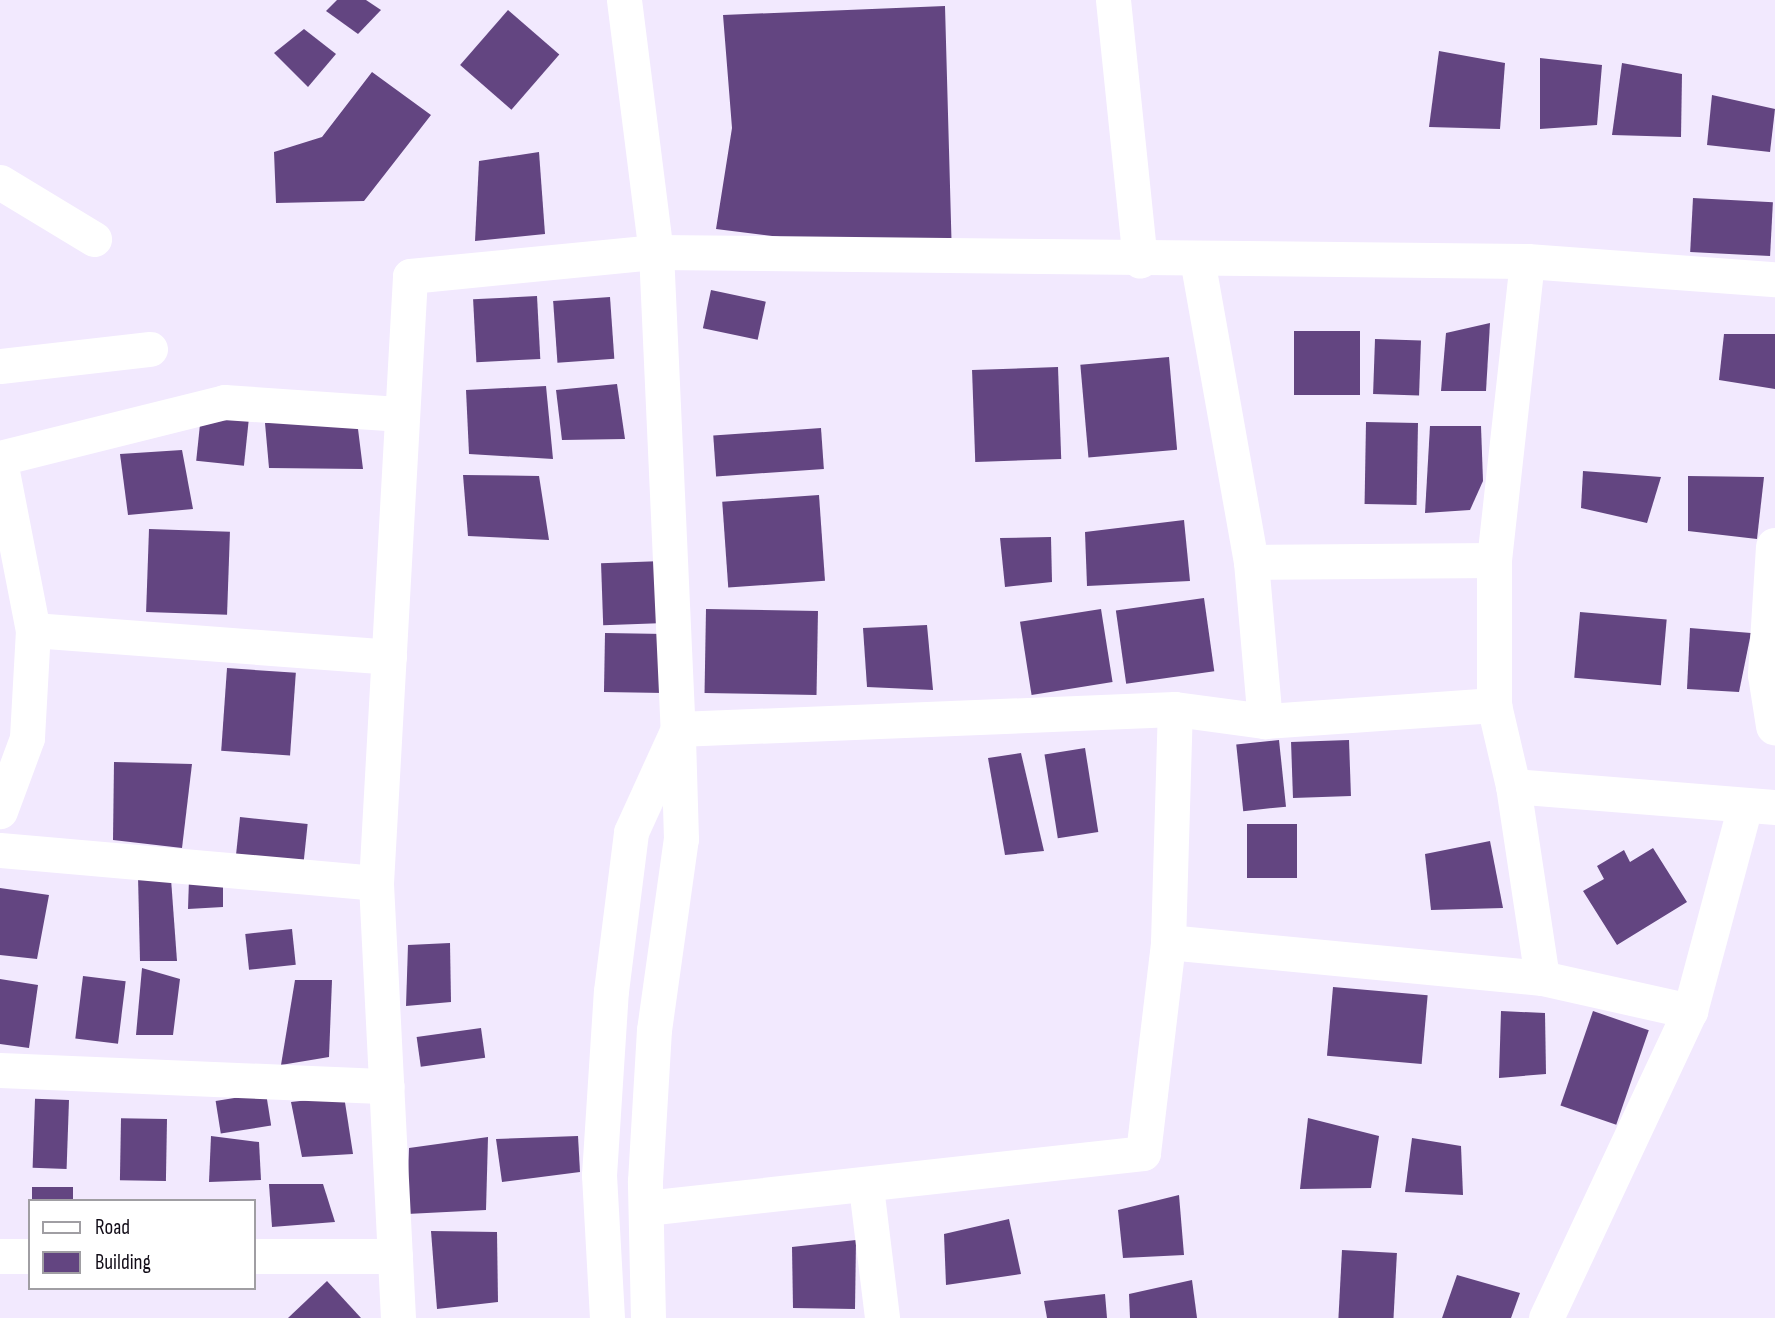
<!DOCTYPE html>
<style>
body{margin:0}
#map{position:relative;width:1775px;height:1318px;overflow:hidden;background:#f2e9fe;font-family:"Sofia Sans Condensed",sans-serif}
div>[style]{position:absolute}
.building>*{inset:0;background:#634581;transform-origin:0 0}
.minor>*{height:35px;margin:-17.5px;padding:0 17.5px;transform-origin:17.5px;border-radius:17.5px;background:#fff}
.tertiary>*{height:38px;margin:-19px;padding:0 19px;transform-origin:19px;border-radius:19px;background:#fff}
span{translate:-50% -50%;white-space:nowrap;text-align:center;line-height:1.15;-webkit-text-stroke:7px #fff;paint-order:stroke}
.legend{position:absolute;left:28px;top:1199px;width:228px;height:91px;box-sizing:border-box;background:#fff;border:2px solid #a09ea3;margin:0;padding:9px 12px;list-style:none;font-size:21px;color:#120d18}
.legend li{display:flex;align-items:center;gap:14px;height:35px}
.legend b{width:35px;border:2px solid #a09ea3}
</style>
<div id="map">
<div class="building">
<i style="clip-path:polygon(337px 0,366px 0,381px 10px,358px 34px,326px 11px)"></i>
<i style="clip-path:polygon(945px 6px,952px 258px,716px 229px,732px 128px,723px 15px)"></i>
<i style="left:508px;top:10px;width:68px;height:73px;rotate:41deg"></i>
<i style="clip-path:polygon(304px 29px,336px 54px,308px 87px,274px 53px)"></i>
<i style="clip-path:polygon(1439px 51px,1505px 63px,1500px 129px,1429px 127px)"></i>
<i style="clip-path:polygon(1540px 58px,1602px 65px,1597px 125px,1540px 129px)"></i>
<i style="clip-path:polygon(1622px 63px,1682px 74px,1681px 137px,1612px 135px)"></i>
<i style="clip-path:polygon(372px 72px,431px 115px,364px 201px,276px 203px,274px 152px,322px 137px)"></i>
<i style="clip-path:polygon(1712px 95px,1775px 109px,1770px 152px,1707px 145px)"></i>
<i style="clip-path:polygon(539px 152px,545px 234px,475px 241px,479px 161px)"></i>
<i style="left:1693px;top:198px;width:80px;height:54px;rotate:3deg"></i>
<i style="left:711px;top:290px;width:56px;height:39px;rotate:12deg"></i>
<i style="left:537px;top:296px;width:63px;height:64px;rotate:87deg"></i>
<i style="left:610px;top:297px;width:62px;height:57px;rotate:86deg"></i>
<i style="clip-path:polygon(1490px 323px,1486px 391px,1441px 391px,1446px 333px)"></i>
<i style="left:1360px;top:331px;width:64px;height:66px;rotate:90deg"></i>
<i style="clip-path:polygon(1724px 334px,1775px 334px,1775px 389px,1719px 380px)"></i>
<i style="left:1375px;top:339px;width:46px;height:55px;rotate:2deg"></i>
<i style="left:1169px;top:357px;width:93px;height:89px;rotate:85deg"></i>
<i style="left:1058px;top:367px;width:92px;height:86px;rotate:88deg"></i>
<i style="clip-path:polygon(617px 384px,625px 439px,562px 440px,556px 390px)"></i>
<i style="clip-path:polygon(546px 386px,553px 459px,469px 454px,466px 390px)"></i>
<i style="left:201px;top:415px;width:48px;height:46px;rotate:6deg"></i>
<i style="clip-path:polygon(357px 421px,363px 469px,269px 468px,265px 423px)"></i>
<i style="left:1366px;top:422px;width:52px;height:82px;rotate:1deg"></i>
<i style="clip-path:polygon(1430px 426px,1481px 426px,1483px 481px,1470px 510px,1425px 513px)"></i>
<i style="left:821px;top:428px;width:41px;height:108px;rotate:86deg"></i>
<i style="clip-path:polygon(182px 450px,193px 509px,128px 515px,120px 454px)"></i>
<i style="clip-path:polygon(1583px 471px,1661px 477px,1647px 523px,1581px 508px)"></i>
<i style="clip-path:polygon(463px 475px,539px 476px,549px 540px,468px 536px)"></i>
<i style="clip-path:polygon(1688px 476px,1764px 477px,1757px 539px,1688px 531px)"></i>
<i style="left:819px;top:495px;width:86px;height:97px;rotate:86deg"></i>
<i style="clip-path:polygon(1184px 520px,1190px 581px,1087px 586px,1085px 532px)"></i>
<i style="left:149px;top:529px;width:81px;height:83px;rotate:2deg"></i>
<i style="clip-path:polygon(1051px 537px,1052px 582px,1005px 587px,1000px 538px)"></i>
<i style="left:663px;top:561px;width:62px;height:62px;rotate:88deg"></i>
<i style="left:1204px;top:598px;width:74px;height:89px;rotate:82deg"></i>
<i style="left:706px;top:609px;width:112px;height:84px;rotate:1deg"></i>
<i style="left:1101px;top:609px;width:74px;height:82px;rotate:81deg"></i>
<i style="left:1580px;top:612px;width:87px;height:66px;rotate:5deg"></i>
<i style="clip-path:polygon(927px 625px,933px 690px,867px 687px,863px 628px)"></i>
<i style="clip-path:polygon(1690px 628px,1751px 633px,1739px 692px,1687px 689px)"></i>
<i style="left:665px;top:634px;width:59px;height:60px;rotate:91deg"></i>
<i style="left:227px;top:668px;width:69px;height:83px;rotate:4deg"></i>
<i style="left:1279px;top:740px;width:67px;height:43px;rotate:84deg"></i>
<i style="left:1349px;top:740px;width:56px;height:58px;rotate:88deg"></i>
<i style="left:1085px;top:748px;width:85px;height:41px;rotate:81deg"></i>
<i style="clip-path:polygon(1021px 753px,1044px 851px,1005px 855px,988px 758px)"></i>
<i style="clip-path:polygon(114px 762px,192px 764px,182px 848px,113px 840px)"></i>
<i style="left:240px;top:817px;width:68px;height:39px;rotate:6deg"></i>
<i style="left:1247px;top:824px;width:50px;height:54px"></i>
<i style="clip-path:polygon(1490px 841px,1503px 908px,1431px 910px,1425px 854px)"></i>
<i style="clip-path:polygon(1653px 848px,1687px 902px,1617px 945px,1583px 891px,1604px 879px,1597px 866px,1624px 850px,1630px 862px)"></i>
<i style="clip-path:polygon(138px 876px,171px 879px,177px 961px,140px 961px)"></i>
<i style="clip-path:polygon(189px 879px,223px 883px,223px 907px,188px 909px)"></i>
<i style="clip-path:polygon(0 888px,49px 895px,37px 959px,0 955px)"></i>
<i style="left:292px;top:929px;width:36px;height:47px;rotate:84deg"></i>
<i style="clip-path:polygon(450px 943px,451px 1002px,406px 1006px,408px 945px)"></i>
<i style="clip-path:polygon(142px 968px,180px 979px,173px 1035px,136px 1035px)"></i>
<i style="left:83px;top:976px;width:43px;height:63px;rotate:7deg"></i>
<i style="clip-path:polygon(0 979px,38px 985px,29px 1048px,0 1044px)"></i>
<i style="clip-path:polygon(295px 980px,332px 980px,329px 1057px,281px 1065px)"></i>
<i style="left:1333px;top:987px;width:95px;height:69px;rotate:5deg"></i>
<i style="clip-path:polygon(1501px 1011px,1545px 1013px,1546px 1074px,1499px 1078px)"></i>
<i style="left:1593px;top:1011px;width:59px;height:100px;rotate:19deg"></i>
<i style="left:481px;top:1028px;width:30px;height:65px;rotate:82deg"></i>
<i style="left:266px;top:1093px;width:33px;height:51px;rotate:81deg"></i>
<i style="clip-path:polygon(344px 1096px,353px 1154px,302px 1157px,291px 1102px)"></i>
<i style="left:69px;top:1100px;width:69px;height:34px;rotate:92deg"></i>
<i style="clip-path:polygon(1308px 1118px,1379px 1136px,1371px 1188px,1300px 1189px)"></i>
<i style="left:167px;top:1119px;width:62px;height:46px;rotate:91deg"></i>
<i style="clip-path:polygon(211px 1136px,259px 1142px,261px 1180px,209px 1182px)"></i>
<i style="clip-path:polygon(578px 1136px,580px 1172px,502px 1182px,496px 1139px)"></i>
<i style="clip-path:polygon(488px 1137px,486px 1210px,407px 1214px,409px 1148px)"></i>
<i style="clip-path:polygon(1412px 1138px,1461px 1146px,1463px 1195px,1405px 1192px)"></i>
<i style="clip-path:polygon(269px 1184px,323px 1184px,335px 1222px,272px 1227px)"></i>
<i style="left:32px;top:1187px;width:41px;height:14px"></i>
<i style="clip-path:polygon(1179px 1195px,1184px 1255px,1123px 1258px,1118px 1210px)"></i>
<i style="clip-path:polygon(1009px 1219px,1021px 1274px,946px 1285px,944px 1234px)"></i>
<i style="clip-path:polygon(431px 1231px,497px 1232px,498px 1302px,437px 1309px)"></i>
<i style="clip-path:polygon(856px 1240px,855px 1309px,793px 1308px,792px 1247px)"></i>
<i style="left:1342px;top:1250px;width:55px;height:68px;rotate:3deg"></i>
<i style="clip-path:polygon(1457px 1275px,1520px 1293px,1511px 1318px,1442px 1318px)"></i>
<i style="clip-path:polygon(1192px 1280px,1197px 1318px,1130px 1318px,1129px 1294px)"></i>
<i style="clip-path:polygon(327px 1281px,361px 1318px,288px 1318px)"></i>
<i style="clip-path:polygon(1105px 1294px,1107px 1318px,1047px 1318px,1044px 1301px)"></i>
</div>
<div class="minor">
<i style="left:624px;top:0;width:254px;rotate:82.8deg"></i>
<i style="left:656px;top:252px;width:478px;rotate:87.4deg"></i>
<i style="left:678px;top:729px;width:497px;rotate:-2.3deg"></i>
<i style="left:1175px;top:709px;width:91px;rotate:7.6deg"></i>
<i style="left:1265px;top:721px;width:230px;rotate:-4deg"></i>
<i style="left:1113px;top:0;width:262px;rotate:84.1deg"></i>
<i style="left:0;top:182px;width:110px;rotate:31.2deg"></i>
<i style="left:1197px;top:259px;width:308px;rotate:79.9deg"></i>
<i style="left:1251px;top:562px;width:160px;rotate:85deg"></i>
<i style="left:1527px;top:261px;width:301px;rotate:96.3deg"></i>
<i style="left:1494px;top:560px;width:145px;rotate:90deg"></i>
<i style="left:1494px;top:705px;width:83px;rotate:76.8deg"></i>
<i style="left:1513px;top:786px;width:194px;rotate:81.4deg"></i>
<i style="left:0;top:366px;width:151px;rotate:-6.5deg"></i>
<i style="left:0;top:458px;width:231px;rotate:-14deg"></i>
<i style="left:224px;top:402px;width:178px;rotate:3.9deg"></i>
<i style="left:0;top:461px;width:172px;rotate:79deg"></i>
<i style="left:33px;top:630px;width:108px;rotate:93.2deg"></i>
<i style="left:27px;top:738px;width:78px;rotate:110.3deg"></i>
<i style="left:1251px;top:562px;width:243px;rotate:-0.5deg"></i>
<i style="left:33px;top:630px;width:357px;rotate:4.3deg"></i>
<i style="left:1513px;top:786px;width:263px;rotate:4.6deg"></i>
<i style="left:0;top:850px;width:377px;rotate:5deg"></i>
<i style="left:1168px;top:942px;width:376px;rotate:5.5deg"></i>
<i style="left:1542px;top:978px;width:152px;rotate:12.6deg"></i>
<i style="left:0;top:1070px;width:387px;rotate:2.4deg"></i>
<i style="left:866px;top:1187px;width:132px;rotate:83deg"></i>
<i style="left:646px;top:1208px;width:500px;rotate:-6.31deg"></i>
<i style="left:1143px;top:1153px;width:212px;rotate:-83.2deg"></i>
<i style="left:1168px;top:942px;width:233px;rotate:-88.3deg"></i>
<i style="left:0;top:1256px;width:30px"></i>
<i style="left:254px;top:1256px;width:141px"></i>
<i style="left:398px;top:1318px;width:436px;rotate:-92.9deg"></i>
<i style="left:376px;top:883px;width:608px;rotate:-86.79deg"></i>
<i style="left:410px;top:276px;width:247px;rotate:-5.6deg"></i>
<i style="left:656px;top:252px;width:871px;rotate:0.59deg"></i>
<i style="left:1527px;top:261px;width:249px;rotate:4.2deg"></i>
<i style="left:607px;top:1318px;width:143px;rotate:-93.2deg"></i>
<i style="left:599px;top:1175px;width:184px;rotate:-86.3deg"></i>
<i style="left:611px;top:991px;width:160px;rotate:-82.8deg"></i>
<i style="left:631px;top:832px;width:113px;rotate:-65.5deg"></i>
<i style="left:648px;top:1318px;width:137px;rotate:-91.3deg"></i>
<i style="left:645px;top:1181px;width:151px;rotate:-86.6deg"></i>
<i style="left:654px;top:1030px;width:193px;rotate:-82deg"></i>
<i style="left:681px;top:839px;width:100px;rotate:-91.7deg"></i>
<i style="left:1546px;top:1318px;width:339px;rotate:-64.9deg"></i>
<i style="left:1690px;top:1011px;width:209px;rotate:-75deg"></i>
</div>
<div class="tertiary">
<i style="left:1775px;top:547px;width:128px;rotate:93.6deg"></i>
<i style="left:1767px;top:675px;width:52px;rotate:81.1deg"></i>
</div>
<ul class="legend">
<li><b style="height:9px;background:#fff"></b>Road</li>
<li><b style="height:19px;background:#634581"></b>Building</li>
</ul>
</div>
